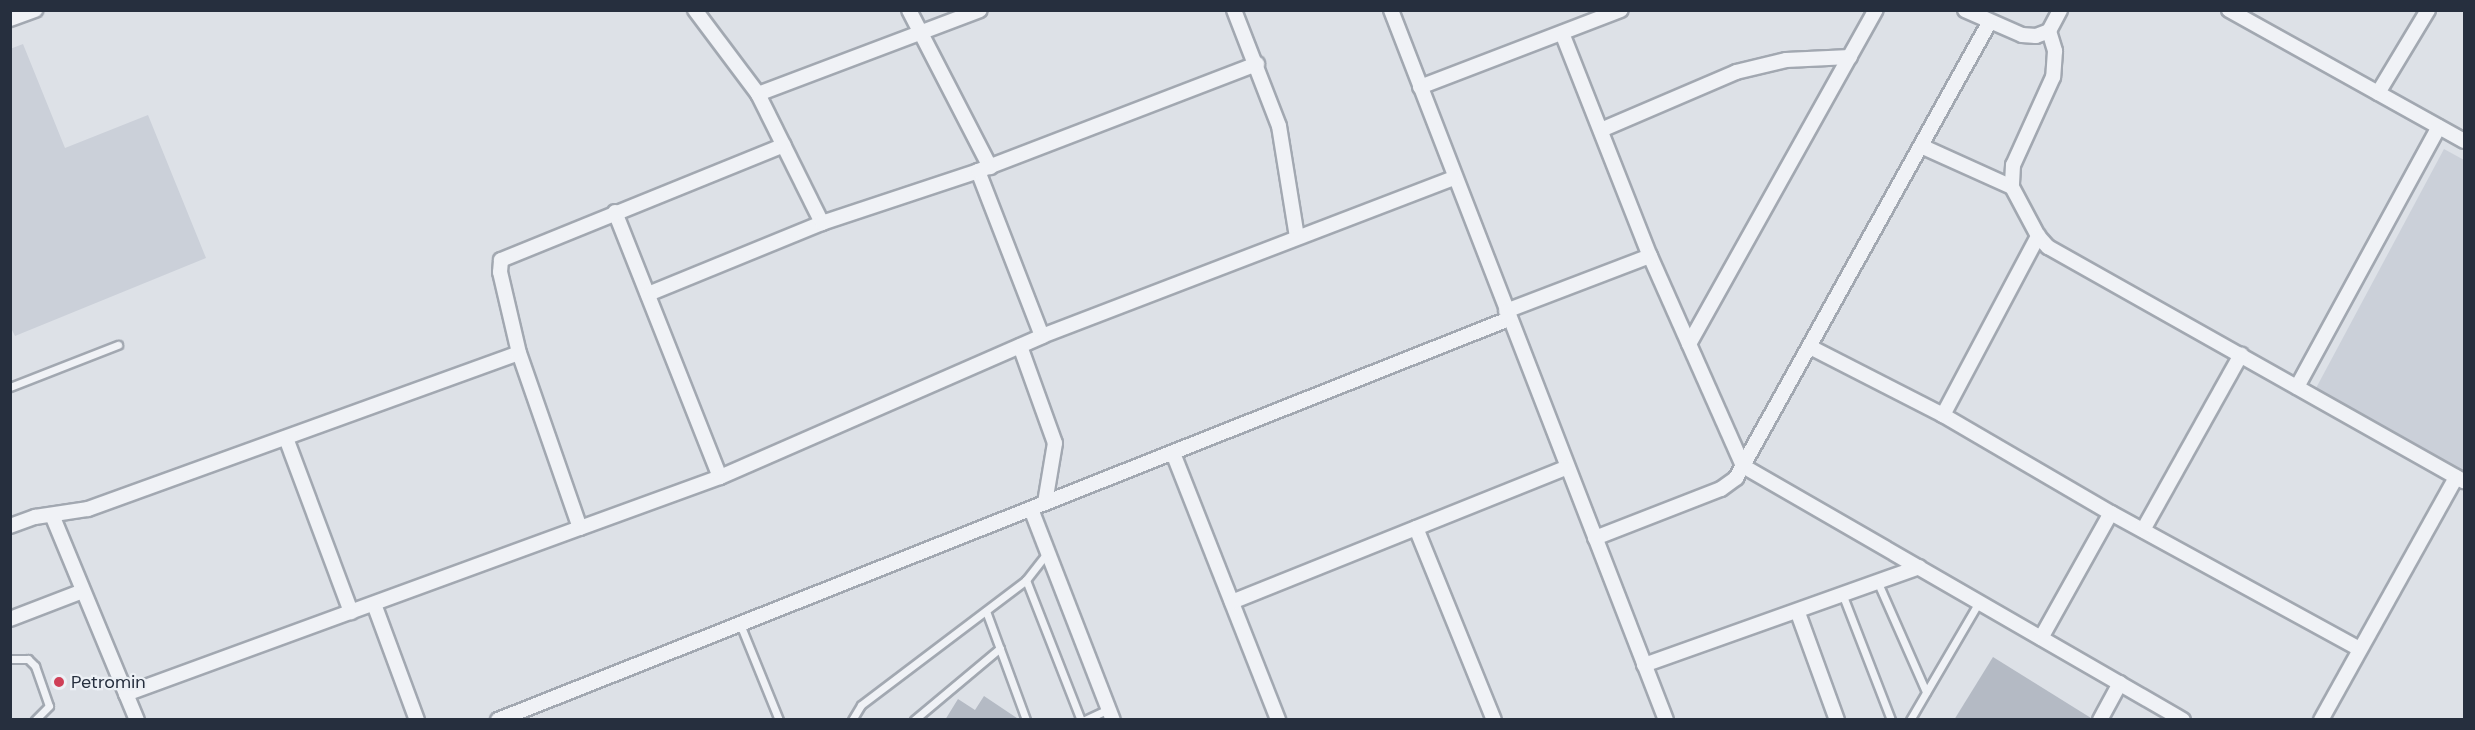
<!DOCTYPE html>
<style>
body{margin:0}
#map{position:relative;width:2475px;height:730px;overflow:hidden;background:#dde1e7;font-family:"DM Sans",sans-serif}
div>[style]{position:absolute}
.built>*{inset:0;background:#cbd0d9}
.building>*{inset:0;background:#b4bac4}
.roads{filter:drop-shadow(2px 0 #a2a8b1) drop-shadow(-2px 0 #a2a8b1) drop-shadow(0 2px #a2a8b1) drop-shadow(0 -2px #a2a8b1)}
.service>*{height:7px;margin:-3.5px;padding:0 3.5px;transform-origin:3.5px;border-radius:3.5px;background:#f0f2f6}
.minor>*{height:14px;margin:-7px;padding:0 7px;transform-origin:7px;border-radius:7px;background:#f0f2f6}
.dots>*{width:16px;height:16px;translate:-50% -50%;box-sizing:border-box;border:3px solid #ecf0f5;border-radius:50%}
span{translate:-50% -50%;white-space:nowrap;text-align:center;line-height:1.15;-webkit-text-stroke:4.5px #ecf0f5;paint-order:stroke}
.poi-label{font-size:18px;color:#262f3e}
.left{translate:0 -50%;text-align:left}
.frame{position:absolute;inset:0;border:12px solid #262f3e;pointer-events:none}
</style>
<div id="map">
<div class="built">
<i style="clip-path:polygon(23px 44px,65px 148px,148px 115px,206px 258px,15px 336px,10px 326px,10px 49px)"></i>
<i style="clip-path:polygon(2444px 149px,2464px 160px,2464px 471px,2315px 390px)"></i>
</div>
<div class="building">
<i style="clip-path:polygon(1993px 657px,2091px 718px,2091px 720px,1954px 720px)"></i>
<i style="clip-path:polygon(984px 696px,1020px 720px,945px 720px,958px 699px,975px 710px)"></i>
</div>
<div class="roads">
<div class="service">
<i style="left:10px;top:387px;width:116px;rotate:-21.3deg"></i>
<i style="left:1026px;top:580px;width:150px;rotate:68.6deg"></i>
<i style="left:1878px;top:583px;width:119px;rotate:66.2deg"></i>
<i style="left:1843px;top:596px;width:133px;rotate:68.8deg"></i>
<i style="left:986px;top:611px;width:116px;rotate:69.8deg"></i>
<i style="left:740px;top:624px;width:104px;rotate:67.9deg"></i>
<i style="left:10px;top:659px;width:18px"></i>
<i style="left:28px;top:659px;width:10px;rotate:45deg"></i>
<i style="left:35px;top:666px;width:42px;rotate:70.7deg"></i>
<i style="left:49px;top:706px;width:20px;rotate:135deg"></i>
<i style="left:852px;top:720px;width:17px;rotate:-59deg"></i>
<i style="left:861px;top:705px;width:207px;rotate:-37.1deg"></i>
<i style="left:1026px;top:580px;width:36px;rotate:-52deg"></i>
<i style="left:914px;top:720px;width:112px;rotate:-39.9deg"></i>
<i style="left:1085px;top:720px;width:26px;rotate:-25deg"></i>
<i style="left:1910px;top:720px;width:137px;rotate:-59.7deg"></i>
</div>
<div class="minor">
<i style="left:695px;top:10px;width:105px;rotate:53.1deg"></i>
<i style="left:758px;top:94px;width:144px;rotate:63.6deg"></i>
<i style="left:909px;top:10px;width:177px;rotate:62.7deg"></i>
<i style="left:1234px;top:10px;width:124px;rotate:68.8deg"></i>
<i style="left:1279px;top:126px;width:112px;rotate:80.8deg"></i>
<i style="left:1391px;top:10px;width:761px;rotate:68.83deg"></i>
<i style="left:1965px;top:10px;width:62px;rotate:23.7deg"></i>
<i style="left:2022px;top:35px;width:14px;rotate:4deg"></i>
<i style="left:2036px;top:36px;width:14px;rotate:-21deg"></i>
<i style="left:2049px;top:31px;width:24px;rotate:-62deg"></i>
<i style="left:2229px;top:10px;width:269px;rotate:29.1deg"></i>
<i style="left:10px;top:19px;width:27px;rotate:-20deg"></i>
<i style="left:2049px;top:31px;width:21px;rotate:73deg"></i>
<i style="left:2055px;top:51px;width:26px;rotate:94deg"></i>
<i style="left:2053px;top:77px;width:97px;rotate:114.4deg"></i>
<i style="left:2013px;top:165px;width:22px;rotate:93deg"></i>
<i style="left:2012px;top:187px;width:55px;rotate:62deg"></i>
<i style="left:2038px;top:236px;width:15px;rotate:48deg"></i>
<i style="left:2048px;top:247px;width:477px;rotate:29.4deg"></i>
<i style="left:1562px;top:33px;width:240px;rotate:68.5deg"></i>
<i style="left:1650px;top:256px;width:230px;rotate:66.1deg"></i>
<i style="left:1743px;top:466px;width:508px;rotate:30deg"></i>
<i style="left:1420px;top:87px;width:215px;rotate:-21deg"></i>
<i style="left:2378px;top:93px;width:97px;rotate:-58.9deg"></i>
<i style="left:758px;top:94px;width:237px;rotate:-20.7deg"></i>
<i style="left:1601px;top:130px;width:147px;rotate:-23.2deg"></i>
<i style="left:1736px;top:72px;width:51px;rotate:-13.5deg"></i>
<i style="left:1786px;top:60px;width:64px;rotate:-2.7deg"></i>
<i style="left:1921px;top:146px;width:100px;rotate:24.3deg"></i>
<i style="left:978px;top:171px;width:177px;rotate:68.8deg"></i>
<i style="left:615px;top:212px;width:285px;rotate:68.4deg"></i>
<i style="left:648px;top:294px;width:188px;rotate:-22.2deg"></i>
<i style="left:822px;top:223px;width:164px;rotate:-18.4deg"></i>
<i style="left:978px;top:171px;width:299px;rotate:-21deg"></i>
<i style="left:1506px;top:311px;width:154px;rotate:-20.9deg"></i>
<i style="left:1689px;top:344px;width:383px;rotate:-60.8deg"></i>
<i style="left:1020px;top:346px;width:103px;rotate:70.2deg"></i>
<i style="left:1055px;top:443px;width:61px;rotate:99.5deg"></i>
<i style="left:1810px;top:347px;width:149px;rotate:27.1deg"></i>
<i style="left:1943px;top:415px;width:194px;rotate:30.3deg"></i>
<i style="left:2111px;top:513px;width:281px;rotate:28.7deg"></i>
<i style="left:2297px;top:387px;width:296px;rotate:-61.4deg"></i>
<i style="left:1943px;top:415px;width:203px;rotate:-62deg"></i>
<i style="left:286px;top:438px;width:186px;rotate:69.5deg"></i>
<i style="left:1173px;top:453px;width:287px;rotate:68.5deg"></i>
<i style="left:1031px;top:509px;width:226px;rotate:68.8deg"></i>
<i style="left:52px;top:515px;width:222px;rotate:67.5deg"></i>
<i style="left:10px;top:526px;width:27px;rotate:-20deg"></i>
<i style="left:35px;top:517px;width:54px;rotate:-8.6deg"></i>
<i style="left:88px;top:509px;width:458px;rotate:-19.9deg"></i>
<i style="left:580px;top:528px;width:149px;rotate:-20deg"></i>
<i style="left:720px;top:477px;width:352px;rotate:-23.6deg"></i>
<i style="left:1042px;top:336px;width:441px;rotate:-21deg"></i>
<i style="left:1416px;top:528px;width:207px;rotate:67.9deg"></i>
<i style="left:2143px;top:530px;width:201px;rotate:-60.8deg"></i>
<i style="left:1595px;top:538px;width:135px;rotate:-21.3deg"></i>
<i style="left:1721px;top:489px;width:19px;rotate:-36deg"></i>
<i style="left:1736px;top:478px;width:521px;rotate:-60.92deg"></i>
<i style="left:1232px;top:602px;width:361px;rotate:-21.9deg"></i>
<i style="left:374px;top:604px;width:124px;rotate:69.7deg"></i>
<i style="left:1798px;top:613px;width:114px;rotate:70deg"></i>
<i style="left:10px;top:619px;width:78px;rotate:-21deg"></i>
<i style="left:2041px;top:638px;width:143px;rotate:-60.8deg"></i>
<i style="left:1644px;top:665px;width:292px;rotate:-19.6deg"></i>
<i style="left:126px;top:694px;width:483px;rotate:-20.1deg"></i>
<i style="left:580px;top:528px;width:185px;rotate:-109.2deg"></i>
<i style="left:519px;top:353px;width:83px;rotate:-103.2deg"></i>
<i style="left:500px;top:272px;width:12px;rotate:-85deg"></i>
<i style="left:501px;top:260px;width:305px;rotate:-22.1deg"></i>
<i style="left:498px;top:720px;width:1088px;rotate:-21.64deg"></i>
<i style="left:2100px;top:720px;width:42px;rotate:-61.6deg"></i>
<i style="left:2321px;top:720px;width:278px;rotate:-60.9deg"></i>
</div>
</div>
<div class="dots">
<i style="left:59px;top:682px;background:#cf3f57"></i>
</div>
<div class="poi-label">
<span class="left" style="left:71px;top:682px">Petromin</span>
</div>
<div class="frame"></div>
</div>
